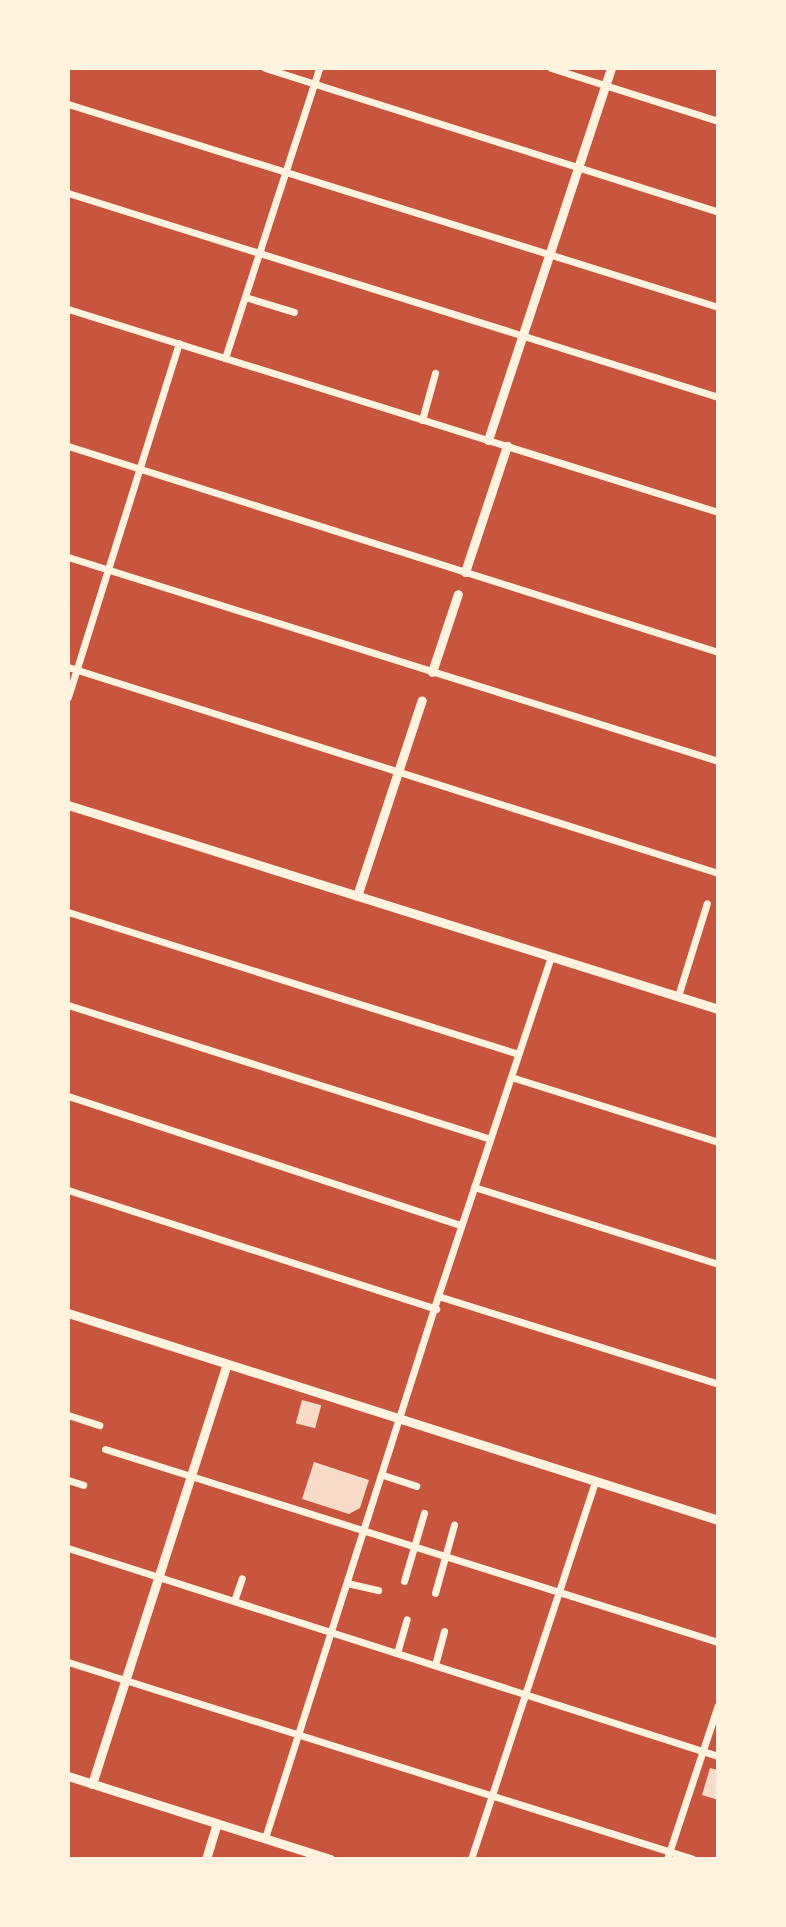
<!DOCTYPE html>
<style>
body{margin:0}
#map{position:relative;width:786px;height:1927px;overflow:hidden;background:#c8553d;font-family:Arial,sans-serif}
div>[style]{position:absolute}
.building>*{inset:0;background:#f7dbc8;transform-origin:0 0}
.minor>*{height:7px;margin:-3.5px;padding:0 3.5px;transform-origin:3.5px;border-radius:3.5px;background:#fff3e0}
.tertiary>*{height:9px;margin:-4.5px;padding:0 4.5px;transform-origin:4.5px;border-radius:4.5px;background:#fff3e0}
span{translate:-50% -50%;white-space:nowrap;text-align:center;line-height:1.15;-webkit-text-stroke:8px #fff3e0;paint-order:stroke}
.frame{position:absolute;inset:0;border:70px solid #fff3e0;pointer-events:none}
</style>
<div id="map">
<div class="building">
<i style="left:302px;top:1400px;width:20px;height:24px;rotate:15deg"></i>
<i style="clip-path:polygon(314px 1462px,369px 1480px,360px 1508px,349px 1514px,302px 1499px)"></i>
<i style="clip-path:polygon(710px 1768px,718px 1770px,718px 1800px,702px 1795px)"></i>
</div>
<div class="minor">
<i style="left:265px;top:68px;width:475px;rotate:17.6deg"></i>
<i style="left:551px;top:68px;width:175px;rotate:17.6deg"></i>
<i style="left:68px;top:104px;width:681px;rotate:17.34deg"></i>
<i style="left:68px;top:193px;width:681px;rotate:17.42deg"></i>
<i style="left:245px;top:297px;width:51px;rotate:17deg"></i>
<i style="left:68px;top:309px;width:681px;rotate:17.34deg"></i>
<i style="left:225px;top:358px;width:305px;rotate:-72deg"></i>
<i style="left:422px;top:420px;width:49px;rotate:-74.5deg"></i>
<i style="left:68px;top:446px;width:682px;rotate:17.58deg"></i>
<i style="left:68px;top:557px;width:681px;rotate:17.42deg"></i>
<i style="left:68px;top:667px;width:682px;rotate:17.58deg"></i>
<i style="left:68px;top:697px;width:371px;rotate:-72.6deg"></i>
<i style="left:68px;top:912px;width:472px;rotate:17.5deg"></i>
<i style="left:678px;top:996px;width:97px;rotate:-72.7deg"></i>
<i style="left:68px;top:1005px;width:443px;rotate:17.6deg"></i>
<i style="left:511px;top:1077px;width:217px;rotate:17.4deg"></i>
<i style="left:68px;top:1096px;width:414px;rotate:18.2deg"></i>
<i style="left:474px;top:1187px;width:256px;rotate:17.5deg"></i>
<i style="left:68px;top:1190px;width:387px;rotate:17.9deg"></i>
<i style="left:438px;top:1296px;width:294px;rotate:17.4deg"></i>
<i style="left:68px;top:1415px;width:33px;rotate:18deg"></i>
<i style="left:105px;top:1449px;width:643px;rotate:17.48deg"></i>
<i style="left:383px;top:1475px;width:35px;rotate:18deg"></i>
<i style="left:68px;top:1480px;width:16px;rotate:18deg"></i>
<i style="left:68px;top:1548px;width:682px;rotate:17.74deg"></i>
<i style="left:404px;top:1581px;width:71px;rotate:-73.6deg"></i>
<i style="left:347px;top:1583px;width:32px;rotate:13deg"></i>
<i style="left:435px;top:1593px;width:71px;rotate:-74.4deg"></i>
<i style="left:234px;top:1601px;width:24px;rotate:-71deg"></i>
<i style="left:397px;top:1653px;width:35px;rotate:-74deg"></i>
<i style="left:68px;top:1662px;width:655px;rotate:17.49deg"></i>
<i style="left:435px;top:1665px;width:35px;rotate:-75deg"></i>
<i style="left:265px;top:1838px;width:569px;rotate:-72.3deg"></i>
<i style="left:438px;top:1296px;width:358px;rotate:-71.6deg"></i>
<i style="left:471px;top:1859px;width:398px;rotate:-71.8deg"></i>
<i style="left:667px;top:1859px;width:162px;rotate:-71.7deg"></i>
</div>
<div class="tertiary">
<i style="left:488px;top:440px;width:392px;rotate:-71.7deg"></i>
<i style="left:465px;top:572px;width:133px;rotate:-71.6deg"></i>
<i style="left:432px;top:672px;width:82px;rotate:-71.6deg"></i>
<i style="left:68px;top:805px;width:681px;rotate:17.42deg"></i>
<i style="left:357px;top:896px;width:206px;rotate:-71.7deg"></i>
<i style="left:68px;top:1313px;width:682px;rotate:17.66deg"></i>
<i style="left:68px;top:1776px;width:275px;rotate:17.6deg"></i>
<i style="left:92px;top:1784px;width:441px;rotate:-72.2deg"></i>
<i style="left:206px;top:1859px;width:37px;rotate:-73deg"></i>
</div>
<div class="frame"></div>
</div>
